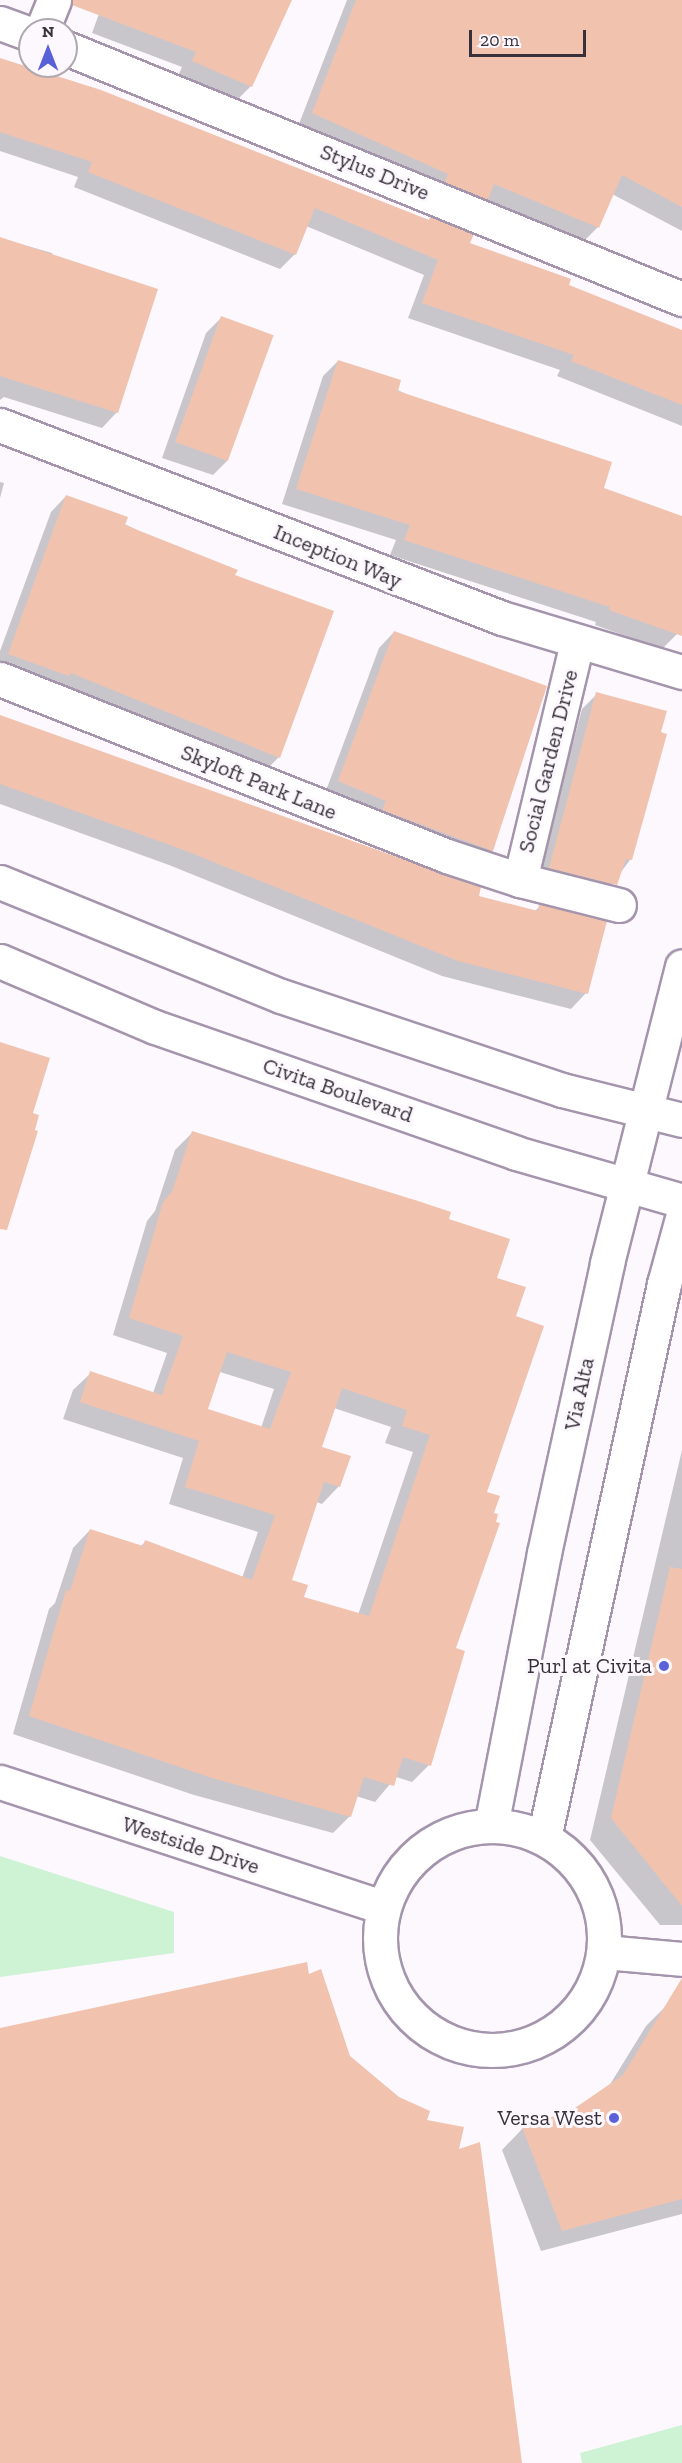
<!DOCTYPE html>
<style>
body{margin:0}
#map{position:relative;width:682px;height:2463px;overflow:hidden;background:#fcf8fe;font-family:"Zilla Slab",serif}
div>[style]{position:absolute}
.green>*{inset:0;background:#cef2d4}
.shadow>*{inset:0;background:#0003}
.building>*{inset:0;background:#f1c3af;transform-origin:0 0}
.roads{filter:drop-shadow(2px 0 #a495ad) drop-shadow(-2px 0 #a495ad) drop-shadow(0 2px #a495ad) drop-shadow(0 -2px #a495ad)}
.street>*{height:33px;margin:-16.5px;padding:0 16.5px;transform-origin:16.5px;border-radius:16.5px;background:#fff}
.secondary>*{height:33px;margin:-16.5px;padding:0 16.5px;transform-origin:16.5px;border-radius:16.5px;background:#fff}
.secondary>.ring{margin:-16.5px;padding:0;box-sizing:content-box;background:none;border:33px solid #fff;border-radius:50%}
.dots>*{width:16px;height:16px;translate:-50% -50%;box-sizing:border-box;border:3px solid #fcf8fe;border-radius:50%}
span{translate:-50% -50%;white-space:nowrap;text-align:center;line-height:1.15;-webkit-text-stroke:6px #fcf8fe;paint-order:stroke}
.street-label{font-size:22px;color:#38313b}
.poi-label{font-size:22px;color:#38313b}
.right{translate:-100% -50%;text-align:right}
.north{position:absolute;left:18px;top:18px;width:60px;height:60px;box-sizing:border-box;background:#fcf8fe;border:2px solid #aea8b0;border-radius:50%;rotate:0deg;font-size:16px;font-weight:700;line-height:24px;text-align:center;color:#38313b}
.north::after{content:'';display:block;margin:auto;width:21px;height:27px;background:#5a60d8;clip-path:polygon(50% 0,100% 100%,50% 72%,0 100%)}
.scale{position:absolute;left:469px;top:30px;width:117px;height:27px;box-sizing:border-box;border:3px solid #38313b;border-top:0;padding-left:8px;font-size:18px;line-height:21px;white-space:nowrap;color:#38313b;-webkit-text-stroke:4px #fcf8fe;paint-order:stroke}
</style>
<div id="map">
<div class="green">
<i style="clip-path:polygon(0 1856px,174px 1912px,174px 1953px,0 1977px)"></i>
<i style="clip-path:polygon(682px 2425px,682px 2463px,582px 2463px,580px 2453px)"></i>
</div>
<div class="shadow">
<i style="clip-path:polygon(104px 0,290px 0,251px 86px,236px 101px,178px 76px,182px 67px,92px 33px)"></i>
<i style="clip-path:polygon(347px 0,682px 0,682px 231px,612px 194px,598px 227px,582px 243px,297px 129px)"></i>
<i style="clip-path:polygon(0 59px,682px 331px,682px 426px,557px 376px,560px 370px,408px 318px,424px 275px,306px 226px,295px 254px,280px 269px,74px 187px,78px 177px,0 151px)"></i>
<i style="clip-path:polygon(0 238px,52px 253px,117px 412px,102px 428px,4px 397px,0 400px)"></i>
<i style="clip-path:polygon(221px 318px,228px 460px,213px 475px,162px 458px,206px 333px)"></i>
<i style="clip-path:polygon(338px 361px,602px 489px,682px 518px,682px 620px,677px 634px,662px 649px,595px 625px,596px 622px,390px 555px,396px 540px,282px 504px,323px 376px)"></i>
<i style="clip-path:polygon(0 482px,4px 483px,0 498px)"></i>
<i style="clip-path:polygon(66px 496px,233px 576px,279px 757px,264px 772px,0 671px,0 651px,51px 512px)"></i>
<i style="clip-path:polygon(394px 632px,545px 687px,492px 851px,477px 866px,324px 796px,379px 648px)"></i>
<i style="clip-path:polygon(597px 694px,630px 860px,600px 900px,535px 883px,582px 709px)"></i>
<i style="clip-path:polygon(0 716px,477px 897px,534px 912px,540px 906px,586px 993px,571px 1009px,442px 976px,169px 865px,0 804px)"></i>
<i style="clip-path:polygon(evenodd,192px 1133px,447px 1220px,495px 1279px,515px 1317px,485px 1492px,429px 1765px,412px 1782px,396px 1777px,375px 1802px,356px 1796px,350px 1816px,333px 1833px,194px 1795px,13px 1734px,49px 1609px,55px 1603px,73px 1548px,90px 1530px,141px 1546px,145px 1542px,242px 1578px,258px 1532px,169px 1504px,183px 1458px,63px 1419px,73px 1390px,91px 1373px,153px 1393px,167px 1353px,113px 1335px,147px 1221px,155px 1211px,175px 1150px,192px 1133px,220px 1372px,274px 1389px,261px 1428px,206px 1410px,220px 1372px,192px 1133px,334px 1408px,391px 1427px,385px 1443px,413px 1452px,358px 1615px,303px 1598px,290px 1581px,316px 1502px,322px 1504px,339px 1486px,320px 1448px,334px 1408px)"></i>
<i style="clip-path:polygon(682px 1450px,682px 1925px,660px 1925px,590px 1840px)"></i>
<i style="clip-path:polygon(667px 2005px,682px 2006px,682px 2214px,541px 2251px,502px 2150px,523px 2128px,572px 2111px,609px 2086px,646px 2026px)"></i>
</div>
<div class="building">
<i style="clip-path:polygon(72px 0,292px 0,252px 87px,192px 61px,196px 52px,72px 5px)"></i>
<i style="clip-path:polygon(356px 0,682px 0,682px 207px,622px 175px,599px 228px,494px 184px,488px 200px,445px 182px,448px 174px,312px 113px)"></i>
<i style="clip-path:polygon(0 58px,101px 90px,429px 220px,430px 217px,474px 234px,470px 243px,571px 279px,569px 285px,682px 330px,682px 405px,571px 361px,574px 355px,422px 303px,438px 260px,315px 208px,296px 255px,88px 172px,92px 162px,0 132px)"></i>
<i style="clip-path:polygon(0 237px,158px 289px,118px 413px,0 376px)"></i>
<i style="left:221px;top:316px;width:56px;height:134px;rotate:20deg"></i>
<i style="clip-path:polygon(338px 360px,401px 380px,398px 391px,612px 462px,604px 488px,682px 516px,682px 636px,609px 610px,610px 607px,404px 540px,410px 525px,296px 489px)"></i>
<i style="clip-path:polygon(66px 495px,128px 517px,125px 525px,238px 570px,235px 575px,334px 611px,280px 758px,71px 673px,69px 676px,8px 654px)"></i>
<i style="clip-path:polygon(394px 631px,547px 686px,493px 851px,382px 810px,386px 801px,338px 781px)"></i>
<i style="clip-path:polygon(596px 692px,667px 711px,661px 732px,667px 734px,651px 792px,632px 860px,626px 859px,617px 885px,549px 868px)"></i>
<i style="clip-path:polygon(0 715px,481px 887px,479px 896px,538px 911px,539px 904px,607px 921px,588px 994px,458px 961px,184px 850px,0 784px)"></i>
<i style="clip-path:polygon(0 1042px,50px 1058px,33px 1113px,39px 1115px,35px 1130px,38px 1131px,7px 1230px,0 1229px)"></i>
<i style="clip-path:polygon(evenodd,192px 1131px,418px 1201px,451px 1212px,449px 1219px,510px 1239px,497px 1278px,526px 1287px,516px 1316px,544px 1326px,487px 1492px,500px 1496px,494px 1513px,498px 1514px,496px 1522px,500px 1523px,456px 1648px,465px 1651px,431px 1766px,403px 1757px,394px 1786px,364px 1777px,351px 1817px,212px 1778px,29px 1716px,66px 1590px,70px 1591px,90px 1529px,143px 1546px,145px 1540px,252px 1580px,275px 1515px,185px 1487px,199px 1441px,80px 1402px,90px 1371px,162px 1395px,183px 1336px,129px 1318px,163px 1202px,172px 1192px,192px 1131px,227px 1352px,291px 1372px,270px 1429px,208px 1409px,227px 1352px,192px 1131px,342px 1388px,407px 1410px,402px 1426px,430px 1435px,369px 1616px,304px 1597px,308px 1585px,292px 1580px,324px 1482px,340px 1487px,351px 1456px,322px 1447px,342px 1388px)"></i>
<i style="clip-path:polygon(670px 1567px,682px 1569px,682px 1906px,611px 1818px)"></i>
<i style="clip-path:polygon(307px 1962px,309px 1974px,321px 1969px,350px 2056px,399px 2097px,430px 2111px,427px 2120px,464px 2127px,459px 2149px,480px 2142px,522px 2463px,0 2463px,0 2028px)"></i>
<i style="clip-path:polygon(682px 1978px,682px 2199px,562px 2231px,522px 2127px,572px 2110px,623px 2075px)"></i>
</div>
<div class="roads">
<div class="street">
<i style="left:0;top:23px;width:32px;rotate:20deg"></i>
<i style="left:42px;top:30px;width:32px;rotate:-68deg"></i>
<i style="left:66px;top:48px;width:665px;rotate:22.17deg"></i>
<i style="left:0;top:425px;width:538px;rotate:21.03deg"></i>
<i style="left:502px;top:618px;width:188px;rotate:16.7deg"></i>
<i style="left:0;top:679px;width:481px;rotate:21.6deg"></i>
<i style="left:447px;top:856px;width:77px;rotate:18.2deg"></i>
<i style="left:520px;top:880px;width:102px;rotate:14.2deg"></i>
<i style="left:520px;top:880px;width:245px;rotate:-76.5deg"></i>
<i style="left:604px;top:1952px;width:78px;rotate:5.1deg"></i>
</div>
<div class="secondary">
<i style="left:0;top:882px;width:303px;rotate:22.1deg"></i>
<i style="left:281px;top:996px;width:296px;rotate:18.5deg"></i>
<i style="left:562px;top:1090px;width:124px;rotate:14deg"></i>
<i style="left:0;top:961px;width:168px;rotate:23.1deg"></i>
<i style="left:155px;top:1027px;width:382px;rotate:19.2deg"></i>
<i style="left:516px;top:1153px;width:173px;rotate:16.1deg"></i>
<i style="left:0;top:1782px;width:403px;rotate:18.1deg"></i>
<i class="ring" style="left:380px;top:1826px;width:191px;height:191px"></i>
<i style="left:491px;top:1826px;width:278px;rotate:-79deg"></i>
<i style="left:544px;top:1553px;width:297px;rotate:-77.7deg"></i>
<i style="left:607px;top:1263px;width:306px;rotate:-75.8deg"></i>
<i style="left:544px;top:1838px;width:567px;rotate:-77.78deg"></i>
<i style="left:664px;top:1284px;width:68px;rotate:-74.7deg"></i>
</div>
</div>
<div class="dots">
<i style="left:664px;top:1666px;background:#5a60d8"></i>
<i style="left:614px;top:2118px;background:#5a60d8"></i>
</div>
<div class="street-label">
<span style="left:375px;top:172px;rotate:22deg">Stylus Drive</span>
<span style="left:338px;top:556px;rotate:22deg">Inception Way</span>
<span style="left:548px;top:761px;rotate:-76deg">Social Garden Drive</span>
<span style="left:259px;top:782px;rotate:22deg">Skyloft Park Lane</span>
<span style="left:338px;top:1090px;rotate:19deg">Civita Boulevard</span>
<span style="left:579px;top:1394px;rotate:-78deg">Via Alta</span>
<span style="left:191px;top:1845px;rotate:18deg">Westside Drive</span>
</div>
<div class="poi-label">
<span class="right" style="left:652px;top:1666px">Purl at Civita</span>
<span class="right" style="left:602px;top:2118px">Versa West</span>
</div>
<div class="north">N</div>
<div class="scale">20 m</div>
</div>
